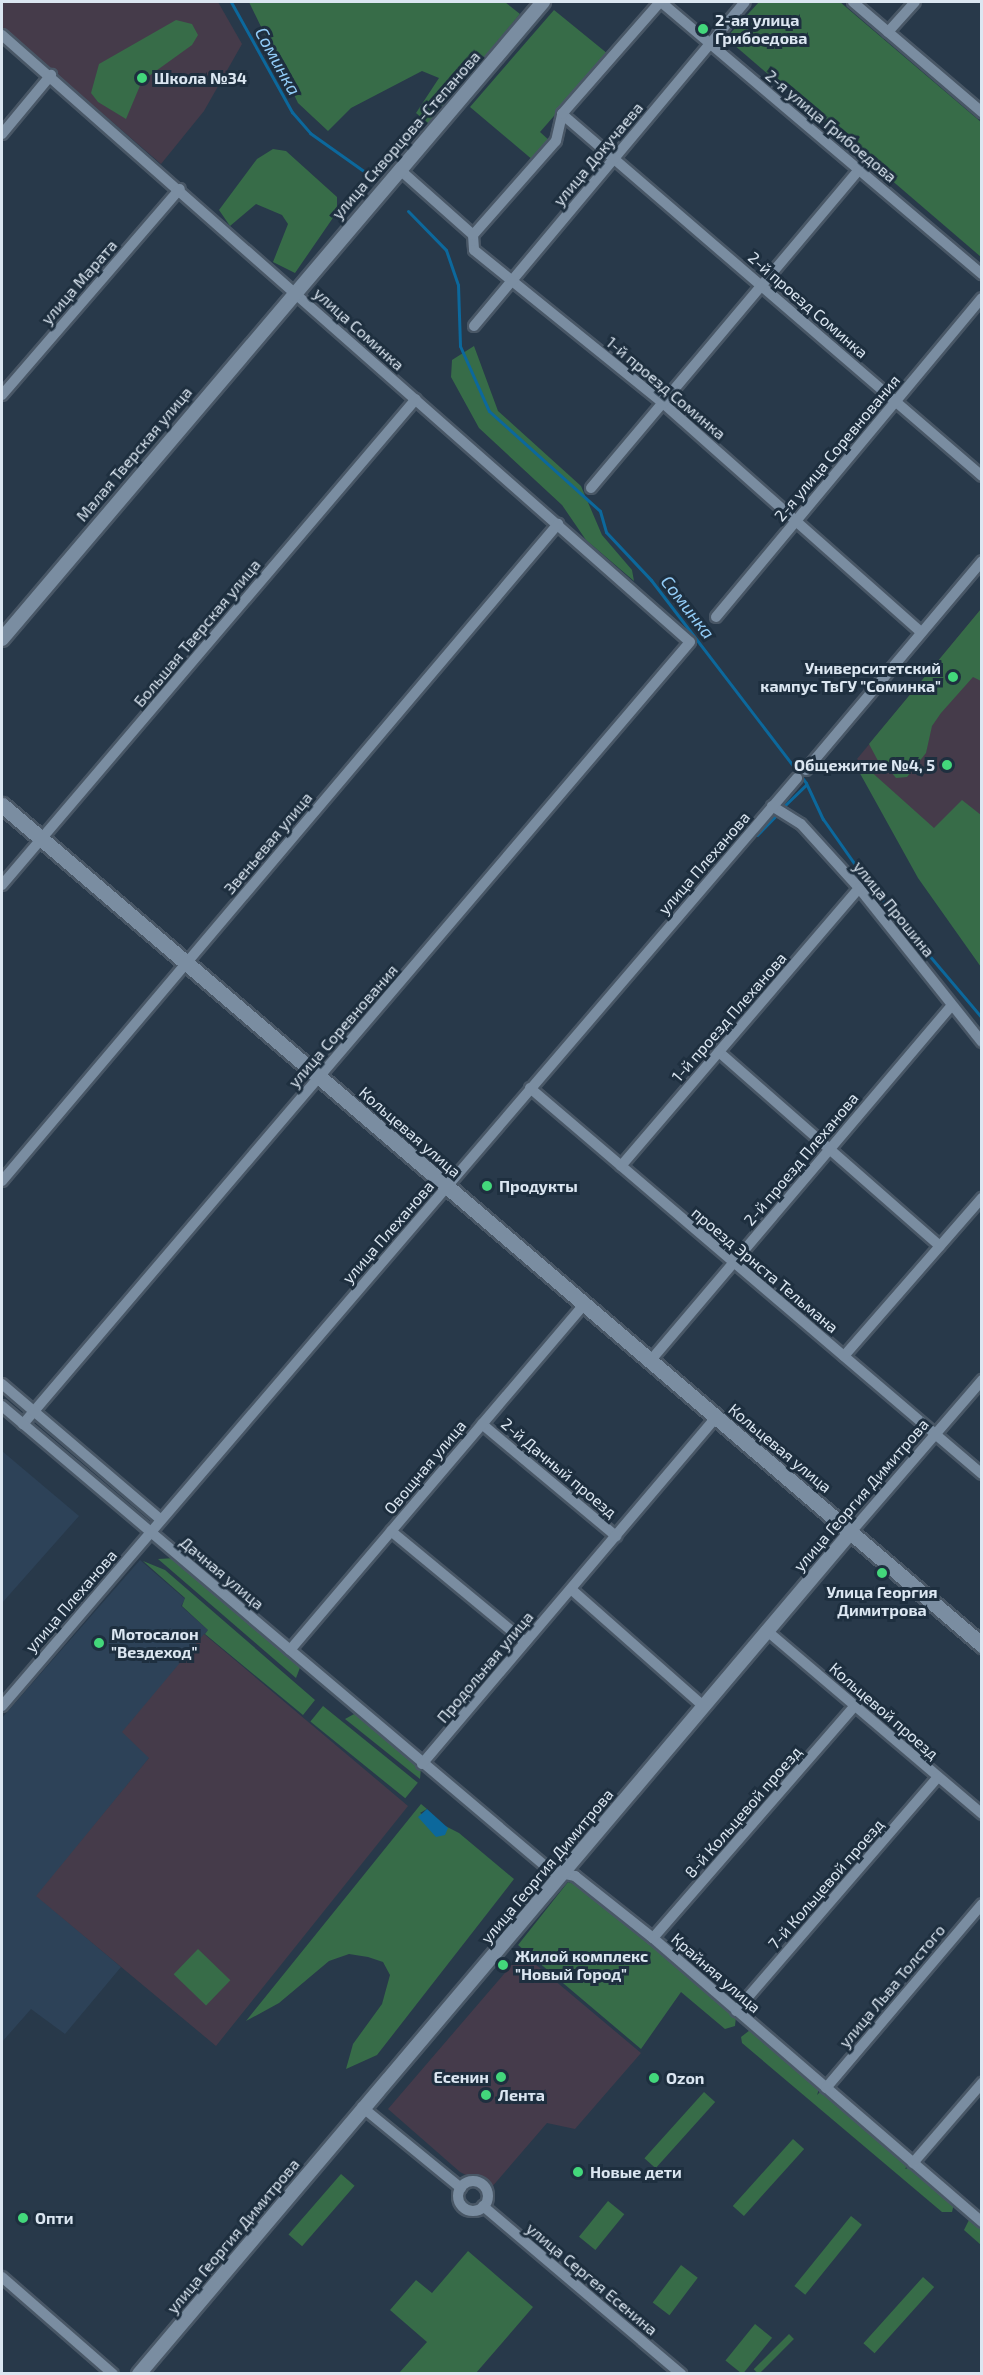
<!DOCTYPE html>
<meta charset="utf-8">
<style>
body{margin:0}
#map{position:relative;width:983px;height:2375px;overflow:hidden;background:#28394a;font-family:"Exo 2",sans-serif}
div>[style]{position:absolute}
.commercial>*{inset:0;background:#453b4b}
.built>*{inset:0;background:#2d4258}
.education>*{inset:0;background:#453b4a}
.green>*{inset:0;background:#376c48;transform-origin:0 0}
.water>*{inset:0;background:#0c689c}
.stream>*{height:3px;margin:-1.5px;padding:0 1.5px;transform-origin:1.5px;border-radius:1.5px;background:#0c689c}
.roads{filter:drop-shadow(2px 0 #495766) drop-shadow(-2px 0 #495766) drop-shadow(0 2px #495766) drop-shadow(0 -2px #495766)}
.minor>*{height:10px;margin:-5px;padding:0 5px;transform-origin:5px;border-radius:5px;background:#7a8da1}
.minor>.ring{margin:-5px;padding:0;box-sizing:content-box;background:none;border:10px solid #7a8da1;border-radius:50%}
.tertiary>*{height:14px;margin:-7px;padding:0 7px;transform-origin:7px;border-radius:7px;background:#7a8da1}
.secondary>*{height:15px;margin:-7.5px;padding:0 7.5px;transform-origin:7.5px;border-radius:7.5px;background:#7a8da1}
.dots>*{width:16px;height:16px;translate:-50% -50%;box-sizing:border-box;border:3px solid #1e2f3f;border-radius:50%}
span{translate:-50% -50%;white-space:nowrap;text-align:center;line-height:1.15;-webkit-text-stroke:6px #1e2f3f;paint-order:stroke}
.poi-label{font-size:16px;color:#dbe6f1;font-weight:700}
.left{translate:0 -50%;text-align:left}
.right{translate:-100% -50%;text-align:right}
.street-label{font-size:16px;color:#dbe6f1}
.water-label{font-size:18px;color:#92ccf7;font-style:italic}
.frame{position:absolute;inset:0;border:3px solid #dbe6f1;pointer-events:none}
</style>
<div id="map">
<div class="commercial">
<i style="clip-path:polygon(522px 1953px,641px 2053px,575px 2129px,547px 2123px,491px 2188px,460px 2172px,388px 2109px)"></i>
</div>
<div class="built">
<i style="clip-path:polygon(2px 1451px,79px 1516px,2px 1603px)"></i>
<i style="clip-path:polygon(140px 1560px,185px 1599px,181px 1606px,208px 1630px,123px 1732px,150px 1757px,37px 1896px,121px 1967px,65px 2034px,31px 2009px,2px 2042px,2px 1718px)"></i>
</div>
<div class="education">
<i style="clip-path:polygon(2px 2px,218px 2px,242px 44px,204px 111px,161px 164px,2px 27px)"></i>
<i style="clip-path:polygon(981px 609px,981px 878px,857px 759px)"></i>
<i style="clip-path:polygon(204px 1634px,408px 1806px,216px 2046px,36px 1896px,149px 1758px,122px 1732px)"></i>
</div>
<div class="green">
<i style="clip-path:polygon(249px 2px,505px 2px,520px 14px,429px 124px,416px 113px,439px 78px,422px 71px,351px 108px,328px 131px,298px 103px)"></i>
<i style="clip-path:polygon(759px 2px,840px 2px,981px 122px,981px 257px,726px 38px)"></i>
<i style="clip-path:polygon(554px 10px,608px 54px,540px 132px,551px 142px,534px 161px,470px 107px)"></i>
<i style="clip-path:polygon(176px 20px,192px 24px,198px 35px,192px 45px,142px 81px,126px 119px,98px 102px,91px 93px,99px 64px)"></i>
<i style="clip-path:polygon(273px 149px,286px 151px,337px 197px,337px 212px,295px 273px,273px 262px,288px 224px,282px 215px,256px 204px,230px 226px,219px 210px,257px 159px)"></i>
<i style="clip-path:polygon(474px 346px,498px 411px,581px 486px,602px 535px,632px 570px,634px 581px,586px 540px,562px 505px,479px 428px,451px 377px,452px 360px)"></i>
<i style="clip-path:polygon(981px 609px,981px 681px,973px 677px,941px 713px,932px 726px,926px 753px,907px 777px,896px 778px,887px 767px,884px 772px,869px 744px)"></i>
<i style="clip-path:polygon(858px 760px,934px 828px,962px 800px,981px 815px,981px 967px,918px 878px,857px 768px)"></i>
<i style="clip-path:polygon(176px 1558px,301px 1665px,296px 1678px,158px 1559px)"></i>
<i style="clip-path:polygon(143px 1561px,165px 1570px,315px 1700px,303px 1715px,205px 1634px,208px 1630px,182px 1606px,185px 1598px)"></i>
<i style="left:323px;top:1706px;width:122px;height:20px;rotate:39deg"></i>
<i style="clip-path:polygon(356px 1713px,421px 1768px,420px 1779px,345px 1719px)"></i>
<i style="clip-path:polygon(421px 1804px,427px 1809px,420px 1813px,459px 1833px,514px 1879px,377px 2055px,346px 2069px,353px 2044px,382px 2004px,390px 1975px,383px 1962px,368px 1957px,349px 1954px,329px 1961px,279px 2003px,246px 2021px)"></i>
<i style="clip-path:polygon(568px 1882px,581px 1886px,693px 1979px,736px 2017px,735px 2026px,725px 2029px,681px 1992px,641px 2049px,518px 1945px)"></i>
<i style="left:198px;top:1949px;width:45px;height:35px;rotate:44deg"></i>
<i style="clip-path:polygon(750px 2030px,819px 2089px,817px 2095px,821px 2091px,908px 2165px,905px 2169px,911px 2167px,954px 2204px,952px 2212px,942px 2212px,742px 2043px,741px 2037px)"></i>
<i style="left:704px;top:2092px;width:15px;height:89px;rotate:42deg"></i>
<i style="left:793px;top:2139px;width:15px;height:90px;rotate:42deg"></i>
<i style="left:341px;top:2174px;width:18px;height:80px;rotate:41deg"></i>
<i style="left:608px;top:2201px;width:21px;height:46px;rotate:39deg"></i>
<i style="left:851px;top:2216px;width:14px;height:90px;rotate:39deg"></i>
<i style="clip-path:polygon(970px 2218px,981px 2227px,981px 2245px,964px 2230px)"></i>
<i style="clip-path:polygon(468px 2251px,533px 2307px,476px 2373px,399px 2373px,427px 2342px,390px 2310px,416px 2280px,432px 2293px)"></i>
<i style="left:681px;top:2265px;width:21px;height:47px;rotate:37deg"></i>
<i style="left:923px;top:2277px;width:15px;height:89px;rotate:42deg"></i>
<i style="left:755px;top:2324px;width:22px;height:47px;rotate:39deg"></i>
<i style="left:789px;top:2334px;width:7px;height:50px;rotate:45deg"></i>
</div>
<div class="water">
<i style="clip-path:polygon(427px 1809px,448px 1828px,445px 1835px,436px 1837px,418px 1817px)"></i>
</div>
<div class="stream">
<i style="left:231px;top:2px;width:126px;rotate:61deg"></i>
<i style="left:292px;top:112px;width:28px;rotate:49deg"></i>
<i style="left:310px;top:133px;width:67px;rotate:35.3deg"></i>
<i style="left:408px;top:211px;width:54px;rotate:45.7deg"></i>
<i style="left:446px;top:250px;width:37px;rotate:71deg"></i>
<i style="left:458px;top:285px;width:61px;rotate:88.1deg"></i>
<i style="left:460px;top:346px;width:71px;rotate:66deg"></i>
<i style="left:489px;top:411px;width:149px;rotate:42deg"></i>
<i style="left:600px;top:511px;width:22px;rotate:74deg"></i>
<i style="left:606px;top:532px;width:66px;rotate:46.8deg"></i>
<i style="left:651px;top:580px;width:255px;rotate:52.6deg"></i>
<i style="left:806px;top:783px;width:40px;rotate:65deg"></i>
<i style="left:823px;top:819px;width:78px;rotate:54.9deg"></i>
<i style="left:868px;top:883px;width:177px;rotate:49.8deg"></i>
<i style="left:781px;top:809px;width:35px;rotate:-44deg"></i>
<i style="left:757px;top:835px;width:29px;rotate:-46deg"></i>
</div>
<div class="roads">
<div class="minor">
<i style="left:661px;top:2px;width:421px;rotate:40.3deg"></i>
<i style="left:853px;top:2px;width:170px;rotate:40.5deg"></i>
<i style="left:888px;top:32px;width:40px;rotate:-48deg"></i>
<i style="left:2px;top:35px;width:917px;rotate:41.42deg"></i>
<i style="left:690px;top:642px;width:1028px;rotate:130.46deg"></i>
<i style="left:562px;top:114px;width:554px;rotate:40.76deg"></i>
<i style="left:2px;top:134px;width:77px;rotate:-50.3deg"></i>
<i style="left:399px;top:169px;width:99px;rotate:41.7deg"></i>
<i style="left:473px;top:235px;width:15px;rotate:86deg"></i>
<i style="left:474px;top:250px;width:243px;rotate:39deg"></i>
<i style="left:663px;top:403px;width:344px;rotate:41.6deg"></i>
<i style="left:473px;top:235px;width:125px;rotate:-48.6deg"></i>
<i style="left:556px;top:141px;width:28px;rotate:-77deg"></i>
<i style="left:562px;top:114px;width:149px;rotate:-48.8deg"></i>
<i style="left:474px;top:326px;width:422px;rotate:-50.1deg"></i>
<i style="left:2px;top:395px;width:272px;rotate:-49.2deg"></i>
<i style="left:591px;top:488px;width:416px;rotate:-49.9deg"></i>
<i style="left:716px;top:617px;width:415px;rotate:-50.2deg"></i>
<i style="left:806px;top:770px;width:273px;rotate:-49.9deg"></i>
<i style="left:772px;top:806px;width:34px;rotate:32deg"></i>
<i style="left:801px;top:824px;width:86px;rotate:47.8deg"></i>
<i style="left:859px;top:888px;width:197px;rotate:51.4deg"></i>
<i style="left:2px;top:885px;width:638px;rotate:-49.57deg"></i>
<i style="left:719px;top:1052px;width:294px;rotate:41.3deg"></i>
<i style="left:530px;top:1088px;width:594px;rotate:40.5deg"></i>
<i style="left:621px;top:1166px;width:366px;rotate:-49.4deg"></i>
<i style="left:2px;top:1181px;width:861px;rotate:-49.76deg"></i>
<i style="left:844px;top:1356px;width:210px;rotate:-48.9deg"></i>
<i style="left:651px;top:1360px;width:465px;rotate:-49.7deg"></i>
<i style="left:2px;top:1384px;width:209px;rotate:40.5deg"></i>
<i style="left:2px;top:1406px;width:719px;rotate:40.26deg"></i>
<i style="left:551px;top:1871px;width:25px;rotate:12deg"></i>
<i style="left:575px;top:1876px;width:100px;rotate:38.5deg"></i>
<i style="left:653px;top:1938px;width:435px;rotate:40.8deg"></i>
<i style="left:482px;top:1424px;width:175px;rotate:39.9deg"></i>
<i style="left:391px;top:1531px;width:174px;rotate:39.6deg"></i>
<i style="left:851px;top:1532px;width:201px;rotate:-49.2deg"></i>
<i style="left:571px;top:1589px;width:175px;rotate:41.5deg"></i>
<i style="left:766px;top:1630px;width:284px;rotate:40.4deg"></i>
<i style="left:290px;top:1650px;width:454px;rotate:-49.6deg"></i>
<i style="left:2px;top:1706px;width:1222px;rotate:-49.41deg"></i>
<i style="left:422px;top:1764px;width:455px;rotate:-49.7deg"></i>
<i style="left:653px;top:1938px;width:308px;rotate:-49deg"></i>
<i style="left:736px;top:2011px;width:309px;rotate:-49.2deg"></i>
<i style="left:826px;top:2088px;width:241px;rotate:-49.7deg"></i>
<i style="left:362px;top:2107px;width:128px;rotate:39.3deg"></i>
<i style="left:913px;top:2163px;width:106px;rotate:-49.2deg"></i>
<i class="ring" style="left:458px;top:2181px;width:20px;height:20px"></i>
<i style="left:483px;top:2206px;width:260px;rotate:40.3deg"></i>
<i style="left:2px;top:2277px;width:147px;rotate:41.1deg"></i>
</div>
<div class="tertiary">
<i style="left:2px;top:639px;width:836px;rotate:-49.66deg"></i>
<i style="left:139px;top:2374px;width:1103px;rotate:-49.78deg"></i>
</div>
<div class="secondary">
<i style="left:2px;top:805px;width:1291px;rotate:40.6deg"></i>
</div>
</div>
<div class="dots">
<i style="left:703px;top:29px;background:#43d77b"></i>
<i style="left:142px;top:78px;background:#43d77b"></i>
<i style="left:953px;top:677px;background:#43d77b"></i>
<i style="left:947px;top:765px;background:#43d77b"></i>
<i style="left:487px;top:1186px;background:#43d77b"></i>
<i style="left:882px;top:1573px;background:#43d77b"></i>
<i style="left:99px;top:1643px;background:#43d77b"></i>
<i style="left:503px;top:1965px;background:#43d77b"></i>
<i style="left:501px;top:2077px;background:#43d77b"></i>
<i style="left:654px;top:2078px;background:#43d77b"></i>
<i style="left:486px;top:2095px;background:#43d77b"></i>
<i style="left:578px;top:2172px;background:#43d77b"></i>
<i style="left:23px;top:2218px;background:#43d77b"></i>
</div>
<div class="poi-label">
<span class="left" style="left:715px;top:29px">2-ая улица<br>Грибоедова</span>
<span class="left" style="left:154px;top:78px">Школа №34</span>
<span class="right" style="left:941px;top:677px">Университетский<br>кампус ТвГУ "Соминка"</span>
<span class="right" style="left:935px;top:765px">Общежитие №4, 5</span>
<span class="left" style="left:499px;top:1186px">Продукты</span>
<span style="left:882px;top:1601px">Улица Георгия<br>Димитрова</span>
<span class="left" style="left:111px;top:1643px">Мотосалон<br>"Вездеход"</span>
<span class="left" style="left:515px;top:1965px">Жилой комплекс<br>"Новый Город"</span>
<span class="right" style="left:489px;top:2077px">Есенин</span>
<span class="left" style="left:666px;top:2078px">Ozon</span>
<span class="left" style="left:498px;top:2095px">Лента</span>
<span class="left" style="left:590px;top:2172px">Новые дети</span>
<span class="left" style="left:35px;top:2218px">Опти</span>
</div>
<div class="street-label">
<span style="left:831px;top:126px;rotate:40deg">2-я улица Грибоедова</span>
<span style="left:406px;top:135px;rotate:-49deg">улица Скворцова-Степанова</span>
<span style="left:598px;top:154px;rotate:-50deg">улица Докучаева</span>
<span style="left:79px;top:282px;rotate:-49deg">улица Марата</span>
<span style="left:808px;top:305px;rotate:41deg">2-й проезд Соминка</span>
<span style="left:359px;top:329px;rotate:42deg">улица Соминка</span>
<span style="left:666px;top:388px;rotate:40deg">1-й проезд Соминка</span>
<span style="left:837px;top:448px;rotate:-50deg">2-я улица Соревнования</span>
<span style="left:134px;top:454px;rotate:-50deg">Малая Тверская улица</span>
<span style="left:197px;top:633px;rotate:-50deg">Большая Тверская улица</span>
<span style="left:268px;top:843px;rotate:-50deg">Звеньевая улица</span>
<span style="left:704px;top:863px;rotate:-49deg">улица Плеханова</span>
<span style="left:894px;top:909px;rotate:51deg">улица Прошина</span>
<span style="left:729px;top:1017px;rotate:-49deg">1-й проезд Плеханова</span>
<span style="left:343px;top:1026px;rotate:-49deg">улица Соревнования</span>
<span style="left:410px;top:1132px;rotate:41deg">Кольцевая улица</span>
<span style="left:801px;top:1159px;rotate:-50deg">2-й проезд Плеханова</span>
<span style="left:388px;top:1232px;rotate:-49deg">улица Плеханова</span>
<span style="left:765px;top:1270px;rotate:40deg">проезд Эрнста Тельмана</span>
<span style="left:780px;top:1448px;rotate:40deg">Кольцевая улица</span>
<span style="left:425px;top:1467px;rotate:-50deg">Овощная улица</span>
<span style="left:559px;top:1468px;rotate:40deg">2-й Дачный проезд</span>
<span style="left:861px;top:1495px;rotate:-49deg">улица Георгия Димитрова</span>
<span style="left:222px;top:1573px;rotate:40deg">Дачная улица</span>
<span style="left:71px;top:1601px;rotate:-49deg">улица Плеханова</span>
<span style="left:485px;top:1667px;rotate:-50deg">Продольная улица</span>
<span style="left:884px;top:1711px;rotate:41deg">Кольцевой проезд</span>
<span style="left:743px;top:1812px;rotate:-49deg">8-й Кольцевой проезд</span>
<span style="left:547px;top:1866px;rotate:-50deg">улица Георгия Димитрова</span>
<span style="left:826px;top:1884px;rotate:-49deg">7-й Кольцевой проезд</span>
<span style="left:716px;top:1973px;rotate:41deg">Крайняя улица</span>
<span style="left:892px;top:1986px;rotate:-50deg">улица Льва Толстого</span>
<span style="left:233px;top:2236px;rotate:-50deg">улица Георгия Димитрова</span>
<span style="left:592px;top:2279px;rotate:40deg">улица Сергея Есенина</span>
</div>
<div class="water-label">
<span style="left:278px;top:61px;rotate:61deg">Соминка</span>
<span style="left:688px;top:607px;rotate:52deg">Соминка</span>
</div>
<div class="frame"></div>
</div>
